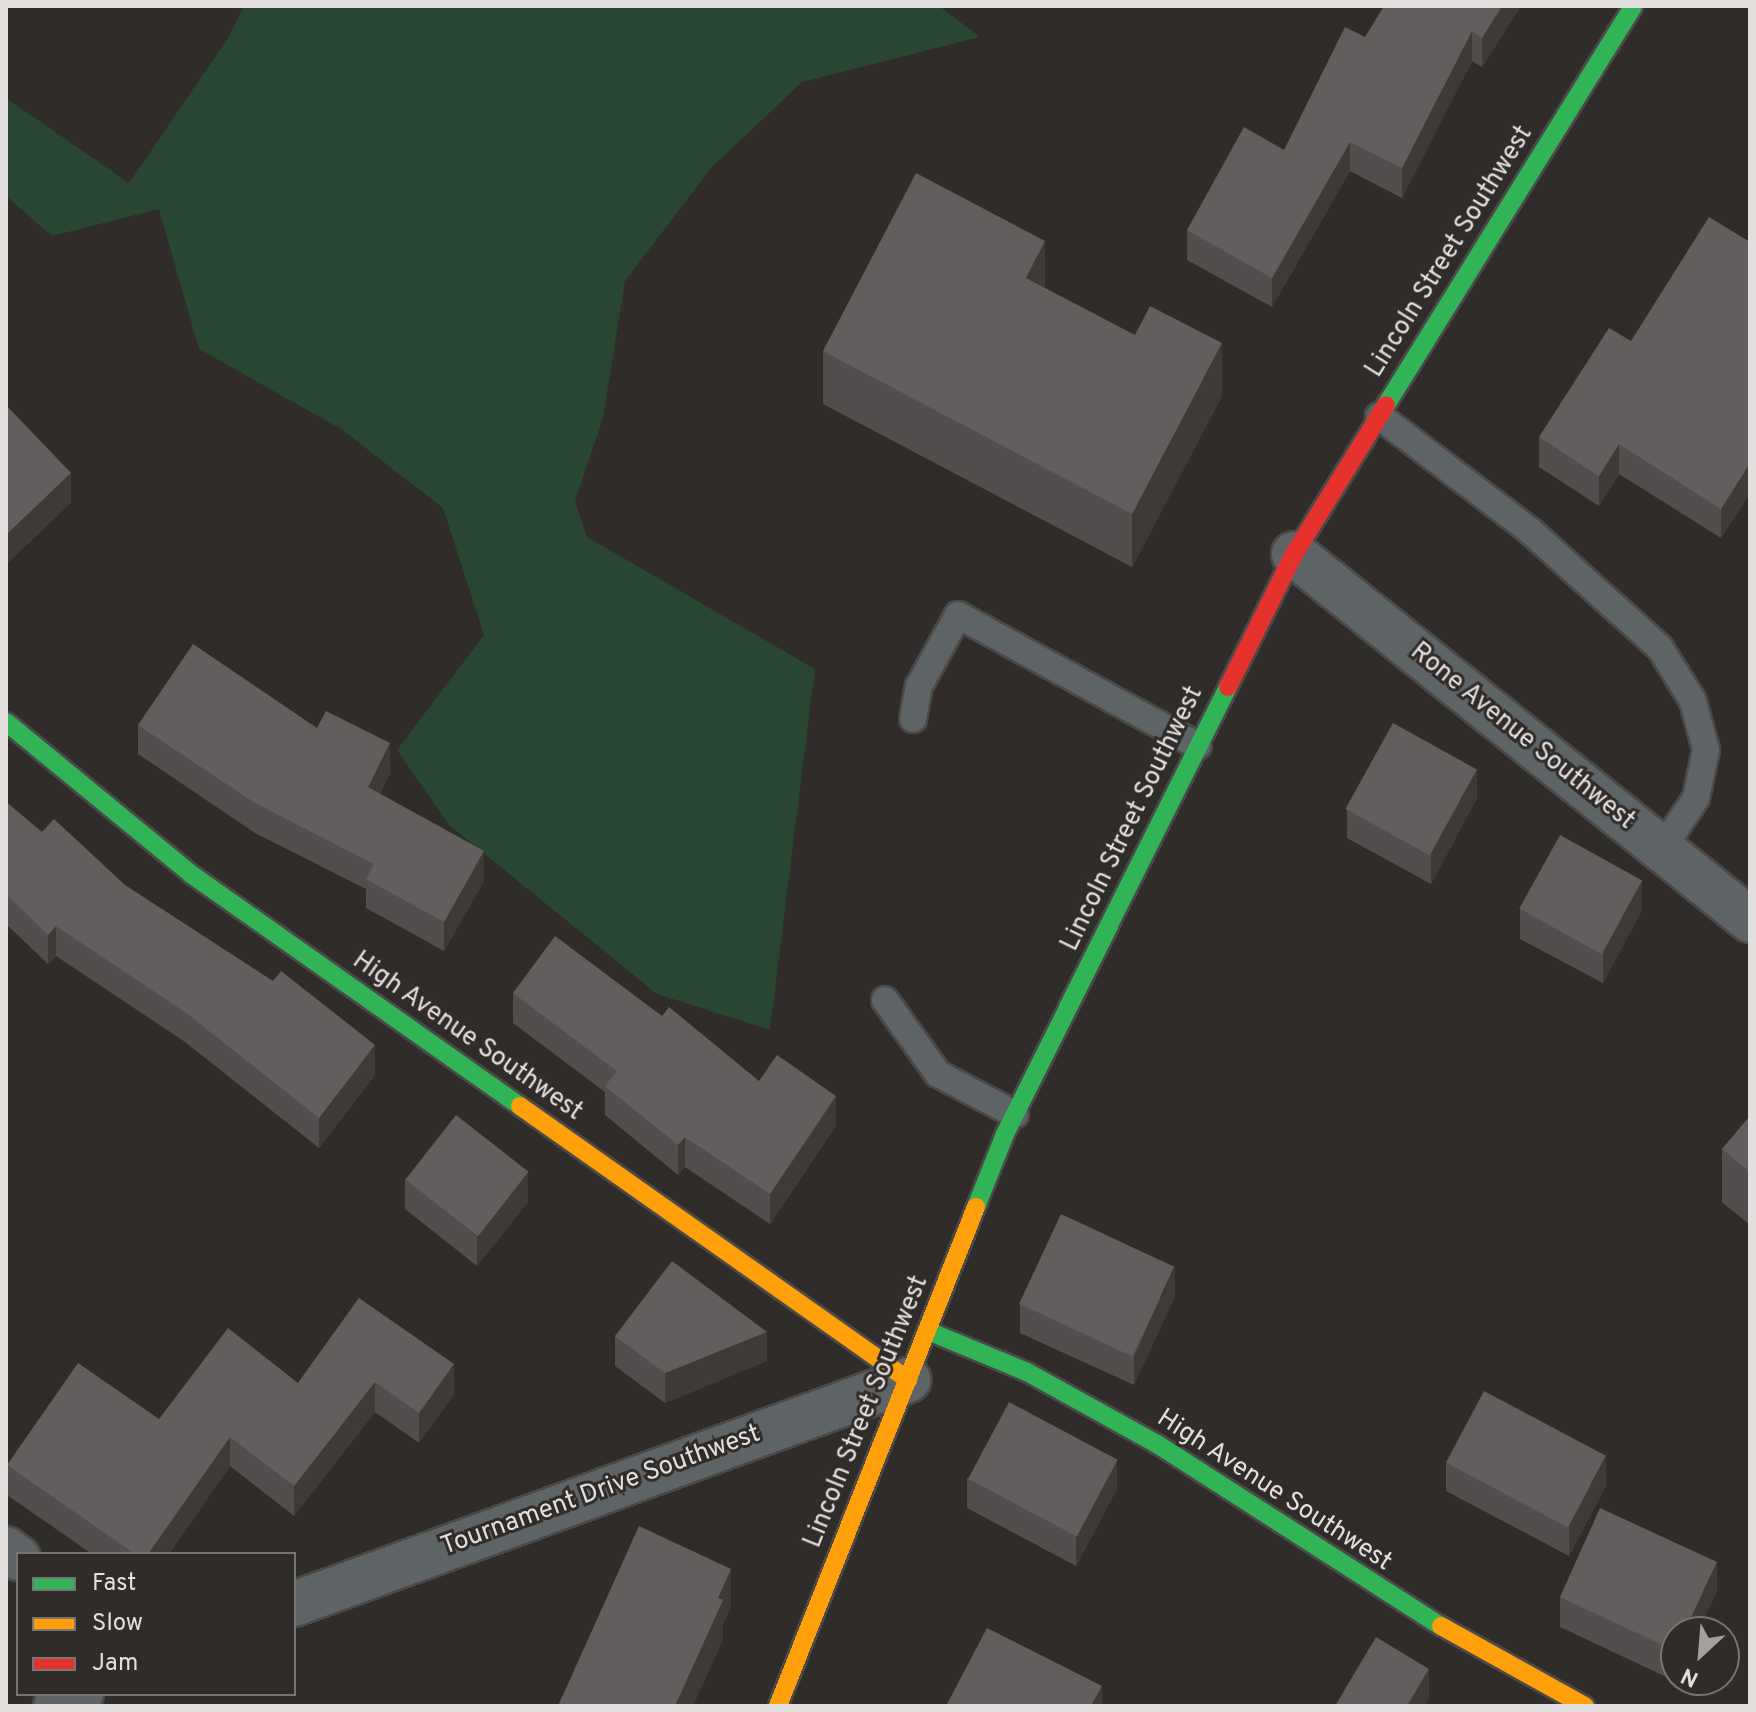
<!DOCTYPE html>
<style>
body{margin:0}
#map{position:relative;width:1756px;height:1712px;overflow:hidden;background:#2f2c2a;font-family:Overpass,sans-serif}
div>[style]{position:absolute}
.green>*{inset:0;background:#284632}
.roads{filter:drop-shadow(2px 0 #4b4948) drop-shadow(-2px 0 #4b4948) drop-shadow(0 2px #4b4948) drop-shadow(0 -2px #4b4948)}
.lane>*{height:26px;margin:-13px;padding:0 13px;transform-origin:13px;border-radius:13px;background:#5e6366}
.street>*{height:44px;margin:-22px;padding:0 22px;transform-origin:22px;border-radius:22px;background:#5e6366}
.fast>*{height:18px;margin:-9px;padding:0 9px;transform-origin:9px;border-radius:9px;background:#30b455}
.slow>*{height:18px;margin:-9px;padding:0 9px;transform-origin:9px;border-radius:9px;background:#ff9f0a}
.jam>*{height:18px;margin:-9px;padding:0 9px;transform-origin:9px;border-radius:9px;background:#e5322d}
.wall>*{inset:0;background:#514e4d}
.shaded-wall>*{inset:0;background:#3d3a38;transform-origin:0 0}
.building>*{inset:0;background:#615e5d;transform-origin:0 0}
span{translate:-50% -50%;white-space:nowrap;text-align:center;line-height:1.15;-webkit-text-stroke:6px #302c29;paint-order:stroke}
.street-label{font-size:26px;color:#e2dfde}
.frame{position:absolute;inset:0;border:8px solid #e2dfde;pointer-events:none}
.legend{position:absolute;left:16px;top:1552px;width:280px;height:144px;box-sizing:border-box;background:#302c29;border:2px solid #777471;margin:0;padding:10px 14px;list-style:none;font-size:24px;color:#e2dfde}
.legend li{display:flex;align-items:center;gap:16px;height:40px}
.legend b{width:40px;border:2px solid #777471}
.north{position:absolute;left:1660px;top:1616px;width:80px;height:80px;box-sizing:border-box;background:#302c29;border:2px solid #777471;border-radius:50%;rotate:206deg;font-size:22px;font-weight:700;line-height:32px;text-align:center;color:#e2dfde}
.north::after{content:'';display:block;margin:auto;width:28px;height:36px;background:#a3a09f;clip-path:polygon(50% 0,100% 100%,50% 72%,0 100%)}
</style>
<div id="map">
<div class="green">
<i style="clip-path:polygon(244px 6px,939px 6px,980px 37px,802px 82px,711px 168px,625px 281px,603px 418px,575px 501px,587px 537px,815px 669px,770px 1030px,657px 994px,449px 825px,397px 750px,484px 635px,443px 508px,341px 429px,199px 349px,159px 209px,52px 236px,6px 196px,6px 98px,129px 183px,228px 38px)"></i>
</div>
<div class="roads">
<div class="lane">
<i style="left:1379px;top:416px;width:188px;rotate:37.2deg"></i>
<i style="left:1529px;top:530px;width:176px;rotate:42deg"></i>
<i style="left:1660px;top:648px;width:62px;rotate:58.1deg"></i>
<i style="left:1693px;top:701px;width:51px;rotate:75.1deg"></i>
<i style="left:1706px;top:750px;width:49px;rotate:101.8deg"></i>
<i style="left:1696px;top:798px;width:61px;rotate:123.7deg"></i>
<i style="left:913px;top:719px;width:34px;rotate:-80deg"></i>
<i style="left:919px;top:686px;width:81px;rotate:-61.2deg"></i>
<i style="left:958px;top:615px;width:273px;rotate:28.6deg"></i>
<i style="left:885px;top:1000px;width:91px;rotate:54.4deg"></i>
<i style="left:938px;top:1074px;width:87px;rotate:27.5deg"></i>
</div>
<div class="street">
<i style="left:1294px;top:554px;width:585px;rotate:38.75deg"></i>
<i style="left:6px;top:1549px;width:15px;rotate:37deg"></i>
<i style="left:294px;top:1604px;width:654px;rotate:-20.04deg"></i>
<i style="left:56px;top:1706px;width:28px;rotate:-26deg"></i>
</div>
<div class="fast">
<i style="left:1386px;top:405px;width:469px;rotate:-58.2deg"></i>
<i style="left:6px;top:722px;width:239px;rotate:39.4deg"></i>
<i style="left:191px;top:874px;width:403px;rotate:35.2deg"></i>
<i style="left:976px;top:1207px;width:79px;rotate:-68.3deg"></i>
<i style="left:1005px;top:1134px;width:500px;rotate:-63.5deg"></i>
<i style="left:928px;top:1331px;width:107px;rotate:22.5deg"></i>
<i style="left:1027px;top:1372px;width:149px;rotate:29deg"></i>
<i style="left:1157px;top:1444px;width:337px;rotate:32.7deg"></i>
</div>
<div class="slow">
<i style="left:520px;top:1106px;width:475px;rotate:35.2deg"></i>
<i style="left:1441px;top:1626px;width:165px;rotate:29.1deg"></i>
<i style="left:778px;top:1706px;width:537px;rotate:-68.36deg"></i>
</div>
<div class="jam">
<i style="left:1228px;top:687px;width:148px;rotate:-63.6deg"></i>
<i style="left:1294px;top:554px;width:175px;rotate:-58.3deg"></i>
</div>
</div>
<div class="wall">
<i style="clip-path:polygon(1521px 6px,1482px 67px,1472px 61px,1402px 198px,1350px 171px,1272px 307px,1187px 260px,1187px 230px,1284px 150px,1365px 37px)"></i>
<i style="clip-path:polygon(1750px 242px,1750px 493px,1721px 538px,1619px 474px,1599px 506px,1539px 467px,1539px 437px,1631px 341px)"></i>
<i style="clip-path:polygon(1045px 288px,1222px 396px,1132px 567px,823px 404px,823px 351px)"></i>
<i style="clip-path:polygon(138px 725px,317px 728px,390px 773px,380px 794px,484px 881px,444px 951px,366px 908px,366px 889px,255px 833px,138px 754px)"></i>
<i style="clip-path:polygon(1477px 798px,1431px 884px,1347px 838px,1347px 809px)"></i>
<i style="clip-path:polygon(6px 802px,42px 832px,125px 885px,375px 1075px,319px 1148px,185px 1042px,56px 956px,48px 964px,6px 924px)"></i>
<i style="clip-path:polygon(1520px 909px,1642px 910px,1603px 983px,1520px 939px)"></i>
<i style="clip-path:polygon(513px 993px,759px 1081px,836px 1126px,770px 1224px,685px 1167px,678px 1175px,605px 1115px,605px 1092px,513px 1023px)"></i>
<i style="clip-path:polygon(1750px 1116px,1750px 1225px,1722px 1202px,1722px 1149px)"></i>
<i style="clip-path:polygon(405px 1179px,528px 1202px,477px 1266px,405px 1209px)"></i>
<i style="clip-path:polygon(1175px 1296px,1134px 1385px,1020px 1333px,1020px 1304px)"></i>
<i style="clip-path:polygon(359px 1298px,454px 1394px,419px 1443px,375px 1412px,294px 1516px,230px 1466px,169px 1554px,92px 1554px,7px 1495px,7px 1465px,159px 1419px,298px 1383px)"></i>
<i style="clip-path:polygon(615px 1336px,767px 1361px,665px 1403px,615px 1366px)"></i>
<i style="clip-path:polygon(1446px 1462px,1606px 1486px,1569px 1556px,1446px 1491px)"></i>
<i style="clip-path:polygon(967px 1478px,1117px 1489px,1076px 1566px,967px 1508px)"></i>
<i style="clip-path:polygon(1717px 1592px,1676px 1632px,1675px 1681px,1560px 1627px,1560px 1597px)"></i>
</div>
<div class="shaded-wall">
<i style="clip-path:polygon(1502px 6px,1521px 6px,1482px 67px,1482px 38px)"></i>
<i style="clip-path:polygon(1472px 31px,1472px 61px,1402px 198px,1402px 168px)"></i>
<i style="clip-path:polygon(1350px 142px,1350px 171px,1272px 307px,1272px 278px)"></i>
<i style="clip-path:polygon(1045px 241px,1045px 294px,1026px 278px)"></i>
<i style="clip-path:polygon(1222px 343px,1222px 396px,1132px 567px,1132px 514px)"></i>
<i style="clip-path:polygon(1619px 444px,1619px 474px,1599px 506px,1599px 476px)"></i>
<i style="clip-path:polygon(1750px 463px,1750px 493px,1721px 538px,1721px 509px)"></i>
<i style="clip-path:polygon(71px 473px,71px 503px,6px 565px,6px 535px)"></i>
<i style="clip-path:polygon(390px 743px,390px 773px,368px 817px,368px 787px)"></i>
<i style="clip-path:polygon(1477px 769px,1477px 798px,1431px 884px,1431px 854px)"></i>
<i style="clip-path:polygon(484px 851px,484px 881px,444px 951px,444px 922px)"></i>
<i style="clip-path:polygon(1642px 880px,1642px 910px,1603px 983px,1603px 953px)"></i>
<i style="clip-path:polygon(56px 926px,56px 956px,48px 964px,48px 935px)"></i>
<i style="clip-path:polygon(375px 1045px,375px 1075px,319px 1148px,319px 1118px)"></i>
<i style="clip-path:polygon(836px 1096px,836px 1126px,770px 1224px,770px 1194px)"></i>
<i style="clip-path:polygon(685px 1137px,685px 1167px,678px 1175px,678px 1145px)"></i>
<i style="clip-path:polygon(528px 1172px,528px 1202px,477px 1266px,477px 1236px)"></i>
<i style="clip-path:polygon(1175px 1266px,1175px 1296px,1134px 1385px,1134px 1356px)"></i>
<i style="clip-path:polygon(767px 1332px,767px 1361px,665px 1403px,665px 1373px)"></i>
<i style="clip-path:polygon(454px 1364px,454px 1394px,419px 1443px,419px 1413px)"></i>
<i style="clip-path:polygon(375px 1382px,375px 1412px,294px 1516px,294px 1486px)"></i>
<i style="clip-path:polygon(230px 1437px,230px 1466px,169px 1554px,148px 1554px)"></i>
<i style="clip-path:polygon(1606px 1456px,1606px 1486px,1569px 1556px,1569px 1526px)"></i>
<i style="clip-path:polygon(1117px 1460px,1117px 1489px,1076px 1566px,1076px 1536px)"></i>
<i style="clip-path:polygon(1717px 1562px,1717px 1592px,1698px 1632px,1684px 1632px)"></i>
<i style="clip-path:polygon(731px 1569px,731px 1608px,723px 1625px,723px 1640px,693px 1706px,675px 1706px,718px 1598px)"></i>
<i style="left:1676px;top:1650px;width:29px;height:1px;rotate:90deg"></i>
<i style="clip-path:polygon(1429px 1669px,1429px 1699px,1425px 1706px,1407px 1706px)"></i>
<i style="clip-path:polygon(1102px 1686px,1102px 1706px,1091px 1706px)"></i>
</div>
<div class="building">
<i style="clip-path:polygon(1384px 6px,1502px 6px,1482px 38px,1472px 31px,1402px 168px,1350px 142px,1272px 278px,1187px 230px,1244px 127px,1284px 150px,1345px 27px,1365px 37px)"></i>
<i style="clip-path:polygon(916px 173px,1045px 241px,1026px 278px,1135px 335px,1150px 306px,1222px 343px,1132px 514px,823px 351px)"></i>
<i style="clip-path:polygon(1709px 217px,1750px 242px,1750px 463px,1721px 509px,1619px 444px,1599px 476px,1539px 437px,1609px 328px,1631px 341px)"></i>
<i style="clip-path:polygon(6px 405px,71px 473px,6px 535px)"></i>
<i style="clip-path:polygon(193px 644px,317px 728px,326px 711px,390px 743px,368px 787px,484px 851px,444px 922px,366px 879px,374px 864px,255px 803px,138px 725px)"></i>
<i style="left:1393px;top:723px;width:96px;height:98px;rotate:29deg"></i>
<i style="clip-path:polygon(6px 802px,42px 832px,54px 819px,125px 885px,273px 981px,281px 971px,375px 1045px,319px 1118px,185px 1012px,56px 926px,48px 935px,6px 894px)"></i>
<i style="left:1560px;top:835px;width:94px;height:84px;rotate:29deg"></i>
<i style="clip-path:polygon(555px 936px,662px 1016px,669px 1007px,759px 1081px,777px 1055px,836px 1096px,770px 1194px,685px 1137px,678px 1145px,605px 1086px,617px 1071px,513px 993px)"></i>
<i style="left:456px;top:1115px;width:92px;height:82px;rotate:38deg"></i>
<i style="clip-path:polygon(1750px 1116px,1750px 1172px,1722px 1149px)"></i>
<i style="left:1061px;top:1214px;width:125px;height:99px;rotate:25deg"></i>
<i style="clip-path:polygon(672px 1261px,767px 1332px,665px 1373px,615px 1336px)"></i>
<i style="clip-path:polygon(359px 1298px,454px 1364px,419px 1413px,375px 1382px,294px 1486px,230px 1437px,148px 1554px,135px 1554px,7px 1465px,78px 1363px,159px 1419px,228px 1328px,298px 1383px)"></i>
<i style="left:1484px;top:1391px;width:138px;height:81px;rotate:28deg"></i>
<i style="left:1009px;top:1402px;width:123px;height:87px;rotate:28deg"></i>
<i style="clip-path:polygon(1600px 1508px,1717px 1562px,1684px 1632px,1676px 1632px,1675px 1651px,1560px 1597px)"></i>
<i style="clip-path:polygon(639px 1526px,731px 1569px,718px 1598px,723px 1600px,675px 1706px,558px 1706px)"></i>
<i style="clip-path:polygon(987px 1628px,1102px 1686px,1091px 1706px,946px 1706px)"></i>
<i style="clip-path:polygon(1376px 1637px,1429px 1669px,1407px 1706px,1335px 1706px)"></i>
</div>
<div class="street-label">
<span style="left:1450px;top:252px;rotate:-58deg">Lincoln Street Southwest</span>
<span style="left:1522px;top:737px;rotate:39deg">Rone Avenue Southwest</span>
<span style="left:1133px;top:819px;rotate:-64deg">Lincoln Street Southwest</span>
<span style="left:467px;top:1037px;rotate:35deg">High Avenue Southwest</span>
<span style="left:867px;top:1412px;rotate:-68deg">Lincoln Street Southwest</span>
<span style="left:601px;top:1491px;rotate:-20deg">Tournament Drive Southwest</span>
<span style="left:1274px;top:1491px;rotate:33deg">High Avenue Southwest</span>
</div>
<div class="frame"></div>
<ul class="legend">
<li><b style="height:10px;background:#30b455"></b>Fast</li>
<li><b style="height:10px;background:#ff9f0a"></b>Slow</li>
<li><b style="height:10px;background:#e5322d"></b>Jam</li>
</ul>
<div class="north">N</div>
</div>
